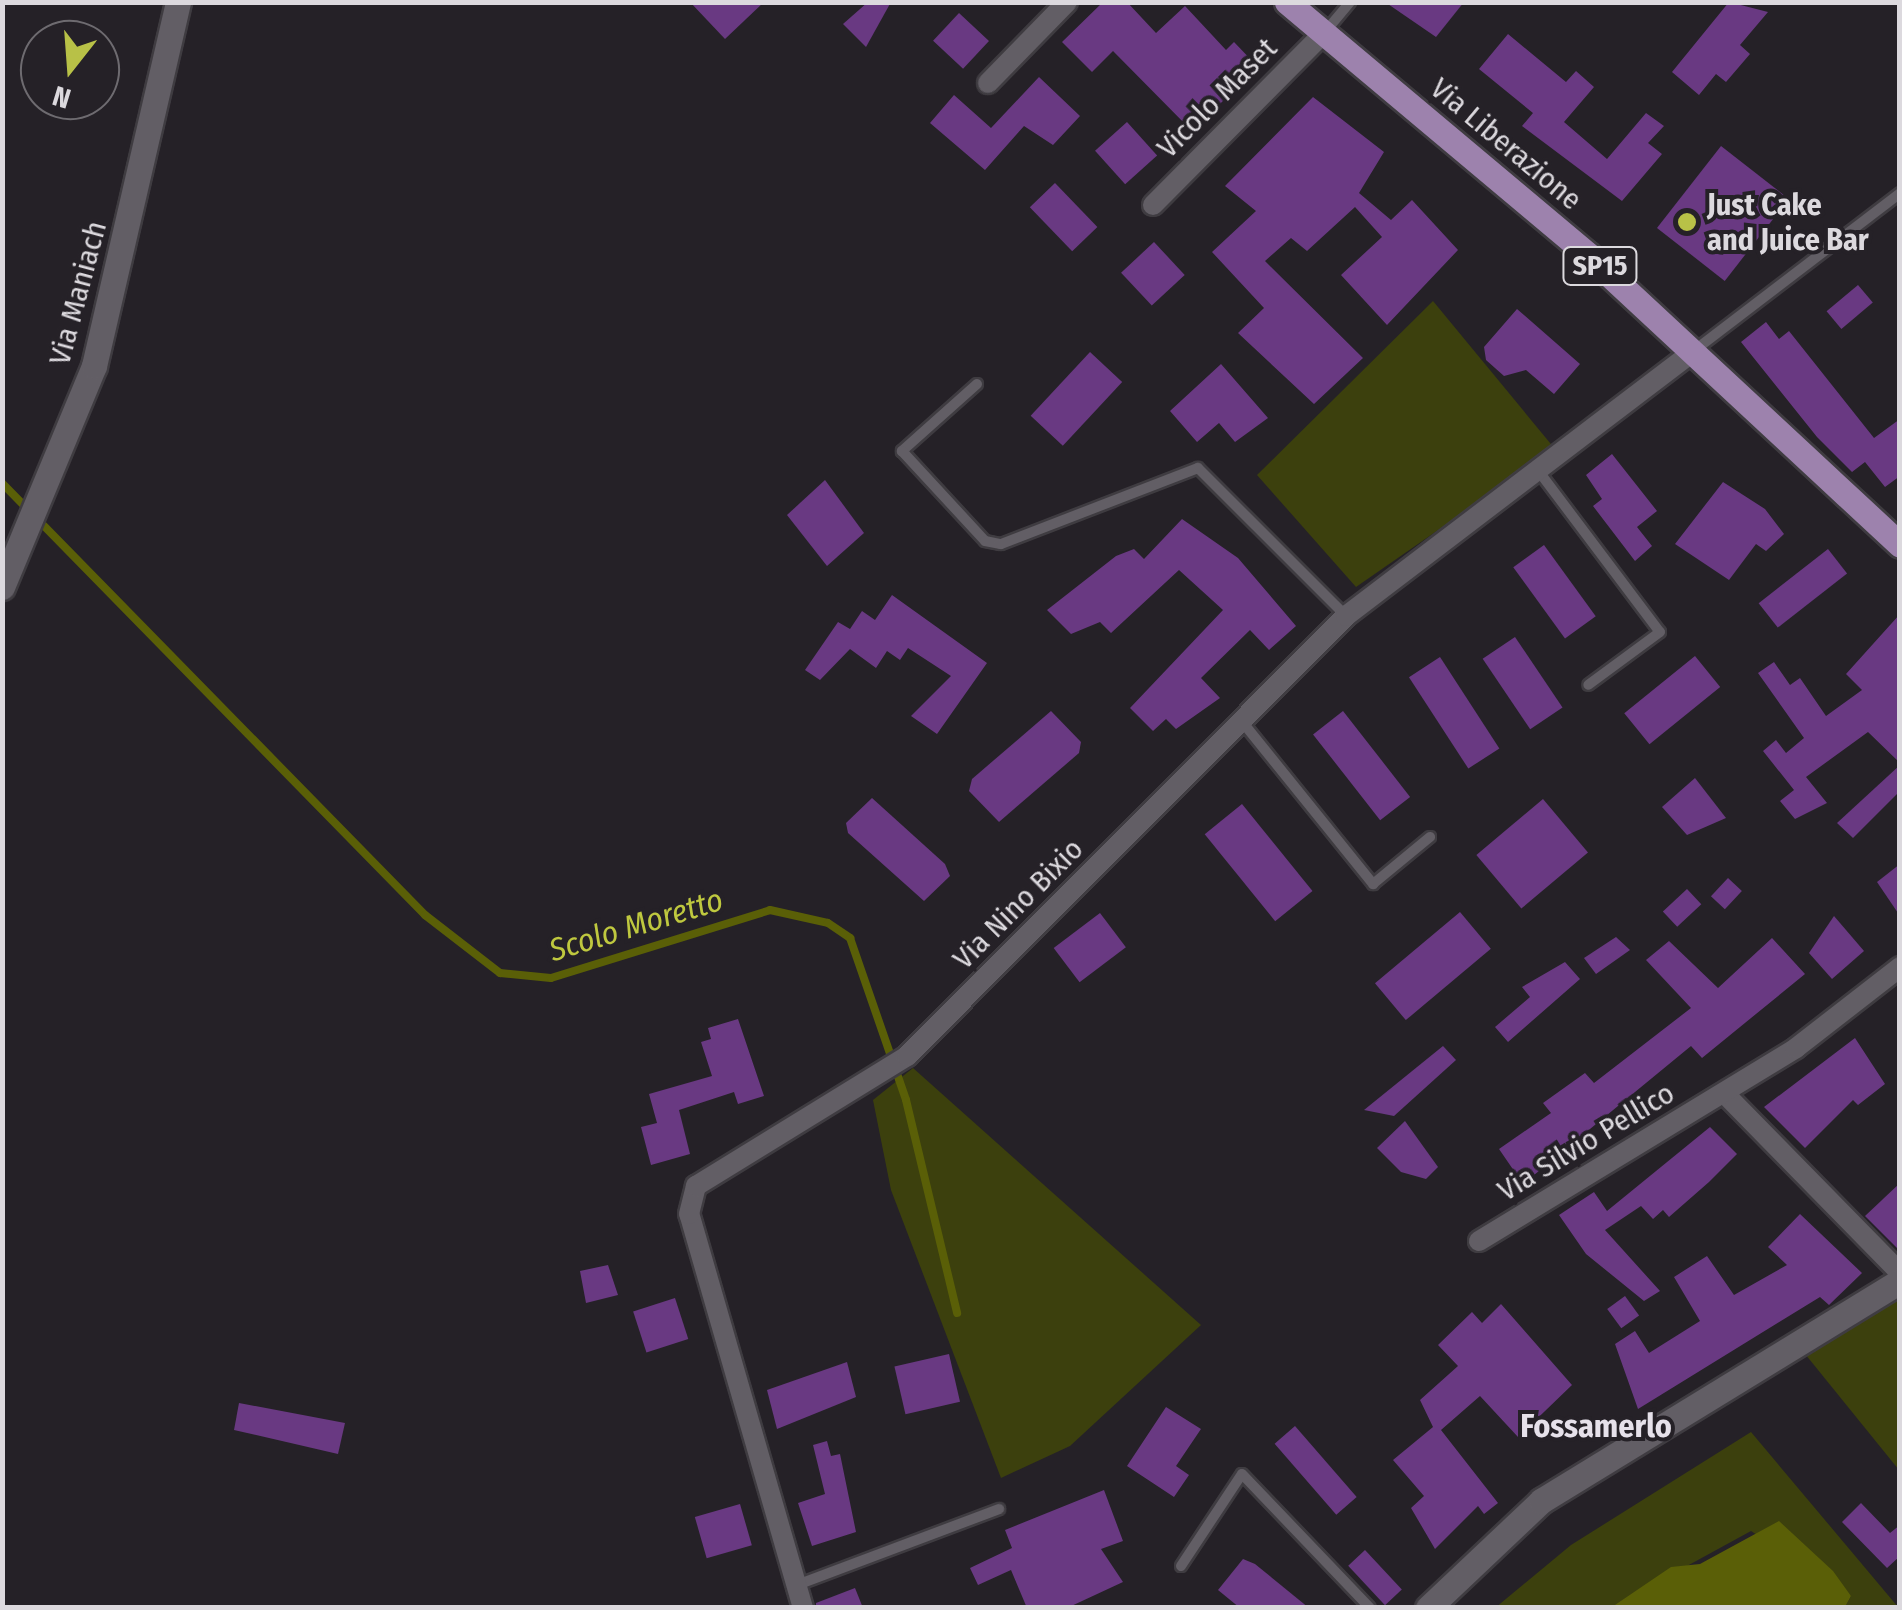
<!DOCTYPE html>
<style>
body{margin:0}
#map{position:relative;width:1902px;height:1610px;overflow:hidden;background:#252127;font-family:"Fira Sans Condensed",sans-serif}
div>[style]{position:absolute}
.green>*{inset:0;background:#3c400d}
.water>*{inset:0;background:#5a5f07}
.stream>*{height:8px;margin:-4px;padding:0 4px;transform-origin:4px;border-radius:4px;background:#5a5f07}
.building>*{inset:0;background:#693982;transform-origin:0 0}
.roads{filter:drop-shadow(2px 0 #3f3c41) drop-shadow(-2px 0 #3f3c41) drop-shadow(0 2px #3f3c41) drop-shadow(0 -2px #3f3c41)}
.lane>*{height:10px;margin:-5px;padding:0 5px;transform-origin:5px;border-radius:5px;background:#625e65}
.street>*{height:20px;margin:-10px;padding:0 10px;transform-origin:10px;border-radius:10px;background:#625e65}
.secondary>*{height:25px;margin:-12.5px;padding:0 12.5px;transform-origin:12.5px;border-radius:12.5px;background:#625e65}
.primary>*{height:25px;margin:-12.5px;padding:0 12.5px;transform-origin:12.5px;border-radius:12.5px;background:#9d82ad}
.dots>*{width:28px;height:28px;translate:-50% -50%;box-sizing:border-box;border:5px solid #252127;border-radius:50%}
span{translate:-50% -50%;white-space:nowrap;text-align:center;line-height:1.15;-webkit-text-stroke:8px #252127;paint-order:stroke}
.shield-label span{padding:2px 8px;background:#252127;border:2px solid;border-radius:8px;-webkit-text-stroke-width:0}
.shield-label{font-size:28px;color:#dcd9de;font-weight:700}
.street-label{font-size:30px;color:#dcd9de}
.poi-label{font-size:30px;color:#dcd9de;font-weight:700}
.left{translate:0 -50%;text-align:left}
.water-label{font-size:32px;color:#bfc83f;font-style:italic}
.neighbourhood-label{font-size:32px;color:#e6e1ea;font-weight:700}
.frame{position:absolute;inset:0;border:5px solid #dcd9de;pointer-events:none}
.north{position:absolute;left:20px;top:20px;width:100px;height:100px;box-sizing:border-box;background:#252127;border:2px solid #6e6b70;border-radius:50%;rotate:197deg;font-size:28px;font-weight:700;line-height:40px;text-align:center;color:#dcd9de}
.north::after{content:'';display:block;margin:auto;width:35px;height:45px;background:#b8c147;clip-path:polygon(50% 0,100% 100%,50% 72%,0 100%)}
</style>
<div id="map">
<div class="green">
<i style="clip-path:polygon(1433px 301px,1555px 449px,1356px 587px,1257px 475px)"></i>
<i style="clip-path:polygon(913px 1068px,1201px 1325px,1070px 1446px,1001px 1478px,891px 1190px,873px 1100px)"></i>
<i style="clip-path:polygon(1899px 1281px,1899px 1470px,1797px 1344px)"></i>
<i style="clip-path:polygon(1751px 1432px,1898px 1607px,1845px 1607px,1851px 1596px,1751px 1531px,1612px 1607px,1495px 1608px,1571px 1545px)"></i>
</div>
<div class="water">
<i style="clip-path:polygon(1779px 1521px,1833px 1571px,1851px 1596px,1845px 1607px,1612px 1607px,1671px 1567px,1700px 1564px)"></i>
</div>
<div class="stream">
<i style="left:2px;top:483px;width:605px;rotate:45.6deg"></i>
<i style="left:425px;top:915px;width:95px;rotate:37.7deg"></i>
<i style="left:500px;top:973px;width:51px;rotate:5.6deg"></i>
<i style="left:551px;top:978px;width:229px;rotate:-17.2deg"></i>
<i style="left:770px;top:910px;width:59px;rotate:12.6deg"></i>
<i style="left:828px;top:923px;width:27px;rotate:34deg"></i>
<i style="left:850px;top:938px;width:171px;rotate:70.9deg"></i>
<i style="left:906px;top:1100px;width:219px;rotate:76.5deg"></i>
</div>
<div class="building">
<i style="clip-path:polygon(690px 2px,764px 2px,725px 39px)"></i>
<i style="clip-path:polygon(868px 2px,891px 2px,866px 47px,843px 24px)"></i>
<i style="clip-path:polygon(1103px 2px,1127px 2px,1156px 33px,1185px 6px,1226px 50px,1234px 42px,1258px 67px,1192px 131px,1113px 51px,1092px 72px,1062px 42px)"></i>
<i style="clip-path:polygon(1385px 2px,1464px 2px,1436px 37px)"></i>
<i style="clip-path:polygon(1729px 2px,1768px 12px,1740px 45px,1750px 54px,1726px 82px,1716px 74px,1699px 95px,1672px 72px)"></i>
<i style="left:959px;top:13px;width:41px;height:38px;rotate:43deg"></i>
<i style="clip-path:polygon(1508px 34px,1566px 82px,1576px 71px,1594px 87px,1564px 122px,1607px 159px,1646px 113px,1664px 126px,1648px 143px,1662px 154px,1622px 201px,1522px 126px,1533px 113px,1479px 69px)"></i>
<i style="clip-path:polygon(1039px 77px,1080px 116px,1053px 145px,1024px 126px,985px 170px,930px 123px,954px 95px,991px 128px)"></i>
<i style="clip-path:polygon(1313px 97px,1384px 152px,1359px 193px,1391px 220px,1412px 200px,1458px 250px,1387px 325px,1341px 275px,1382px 237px,1355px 207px,1307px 251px,1291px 238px,1265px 261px,1363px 358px,1314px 404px,1238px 333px,1264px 308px,1212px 252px,1256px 211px,1225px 186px)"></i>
<i style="left:1127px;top:122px;width:45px;height:43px;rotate:48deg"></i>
<i style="left:1721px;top:146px;width:86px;height:104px;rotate:38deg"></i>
<i style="left:1055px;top:183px;width:61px;height:35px;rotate:46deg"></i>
<i style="left:1154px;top:242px;width:45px;height:45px;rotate:47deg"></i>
<i style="left:1858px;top:285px;width:23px;height:41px;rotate:50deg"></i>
<i style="clip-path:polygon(1517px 309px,1580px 364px,1554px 394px,1526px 370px,1504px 376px,1486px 360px,1484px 347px)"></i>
<i style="clip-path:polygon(1766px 322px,1779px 339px,1789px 331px,1874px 438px,1900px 419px,1900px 476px,1885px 487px,1865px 462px,1852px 472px,1817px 437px,1741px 342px)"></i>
<i style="left:1090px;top:352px;width:44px;height:87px;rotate:43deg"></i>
<i style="clip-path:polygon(1221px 364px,1268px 418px,1235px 442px,1219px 423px,1197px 442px,1170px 411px)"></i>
<i style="clip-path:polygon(1612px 454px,1657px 511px,1637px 527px,1652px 546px,1635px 561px,1593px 506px,1602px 499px,1586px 475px)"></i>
<i style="clip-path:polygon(825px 480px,864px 533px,827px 566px,787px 515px)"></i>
<i style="clip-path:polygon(1723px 482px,1765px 509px,1784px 534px,1766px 551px,1756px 544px,1729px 580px,1675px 544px)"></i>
<i style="clip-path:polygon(1182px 519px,1238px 558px,1296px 626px,1269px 650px,1250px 630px,1201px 678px,1220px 698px,1176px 729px,1166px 719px,1153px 731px,1130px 708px,1223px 610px,1179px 570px,1111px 633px,1100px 622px,1071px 634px,1047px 610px,1116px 556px,1134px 549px,1144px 559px)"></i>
<i style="left:1544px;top:545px;width:88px;height:38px;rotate:54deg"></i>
<i style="left:1828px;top:549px;width:31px;height:88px;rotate:52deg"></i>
<i style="clip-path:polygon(892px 595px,987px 663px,937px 734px,911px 716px,951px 676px,908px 648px,900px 660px,887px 651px,876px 668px,850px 649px,820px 680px,805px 670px,838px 622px,850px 629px,862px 611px,875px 620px)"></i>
<i style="clip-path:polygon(1900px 614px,1900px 763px,1868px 732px,1806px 777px,1827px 803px,1795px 819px,1780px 801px,1794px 790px,1763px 751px,1776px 740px,1786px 753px,1804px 738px,1758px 673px,1774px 662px,1790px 685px,1800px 678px,1826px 716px,1862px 690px,1846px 674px)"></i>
<i style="left:1515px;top:637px;width:85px;height:39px;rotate:56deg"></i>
<i style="left:1695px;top:656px;width:40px;height:91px;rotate:51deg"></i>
<i style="left:1440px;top:657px;width:109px;height:37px;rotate:57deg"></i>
<i style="clip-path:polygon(1051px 711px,1081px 742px,1079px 753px,999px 822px,969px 791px,972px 779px)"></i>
<i style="left:1343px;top:711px;width:109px;height:38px;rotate:52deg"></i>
<i style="clip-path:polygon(1900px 765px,1900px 791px,1853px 838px,1837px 823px)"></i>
<i style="clip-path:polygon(1695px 778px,1726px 818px,1687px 835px,1662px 807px)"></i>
<i style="clip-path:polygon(872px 798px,945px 864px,950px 876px,924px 901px,848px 833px,846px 823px)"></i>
<i style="left:1543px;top:799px;width:70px;height:87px;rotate:50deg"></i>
<i style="left:1242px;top:804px;width:112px;height:48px;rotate:51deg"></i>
<i style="clip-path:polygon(1900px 864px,1900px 916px,1877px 882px)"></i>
<i style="left:1728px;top:878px;width:19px;height:25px;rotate:43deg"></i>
<i style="left:1687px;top:889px;width:21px;height:33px;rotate:47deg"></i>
<i style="left:1460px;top:912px;width:48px;height:111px;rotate:50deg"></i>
<i style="left:1100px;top:913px;width:43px;height:58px;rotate:53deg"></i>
<i style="clip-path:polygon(1834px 916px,1864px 951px,1832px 979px,1809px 953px)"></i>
<i style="clip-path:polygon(1616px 937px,1630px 950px,1596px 974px,1584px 958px)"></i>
<i style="clip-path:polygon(1772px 938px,1805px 974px,1702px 1058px,1691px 1046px,1523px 1184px,1499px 1149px,1551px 1113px,1543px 1103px,1585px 1073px,1594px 1083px,1691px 1008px,1646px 960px,1669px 941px,1718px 988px)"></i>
<i style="clip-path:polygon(1565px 962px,1580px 979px,1508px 1042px,1495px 1027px,1530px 997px,1522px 987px)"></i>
<i style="clip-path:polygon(738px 1019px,764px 1096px,738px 1104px,734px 1092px,679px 1110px,690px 1154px,651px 1165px,641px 1127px,657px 1123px,649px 1094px,712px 1076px,701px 1042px,711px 1039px,708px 1028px)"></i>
<i style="clip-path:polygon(1855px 1038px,1885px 1084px,1858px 1105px,1853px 1100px,1805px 1148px,1764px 1107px)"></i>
<i style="clip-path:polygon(1443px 1046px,1456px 1060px,1394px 1116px,1364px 1110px)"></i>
<i style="clip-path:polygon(1405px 1121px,1438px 1167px,1426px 1179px,1401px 1172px,1377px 1148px)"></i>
<i style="clip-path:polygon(1710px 1127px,1737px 1154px,1709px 1182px,1669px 1217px,1663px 1210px,1653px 1219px,1641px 1206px,1605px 1230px,1660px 1291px,1644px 1301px,1586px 1254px,1559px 1215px,1594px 1192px,1607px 1211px)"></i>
<i style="clip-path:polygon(1900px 1183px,1900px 1251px,1865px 1216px)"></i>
<i style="clip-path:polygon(1800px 1214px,1862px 1273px,1829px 1305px,1820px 1297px,1638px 1409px,1615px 1344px,1635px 1331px,1649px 1353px,1700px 1321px,1674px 1277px,1707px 1256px,1734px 1295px,1787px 1265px,1768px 1247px)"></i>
<i style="clip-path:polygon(608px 1265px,618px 1295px,586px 1303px,580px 1271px)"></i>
<i style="left:1625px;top:1296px;width:24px;height:22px;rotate:54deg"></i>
<i style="left:675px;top:1298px;width:43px;height:44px;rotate:72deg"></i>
<i style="clip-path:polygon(1501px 1304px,1572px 1385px,1518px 1437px,1480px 1396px,1441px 1430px,1498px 1503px,1484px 1514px,1478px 1506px,1435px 1549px,1411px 1508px,1424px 1496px,1393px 1460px,1433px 1427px,1420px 1400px,1458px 1366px,1438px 1345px,1472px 1312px,1482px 1323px)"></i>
<i style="left:949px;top:1354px;width:49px;height:56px;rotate:77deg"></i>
<i style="clip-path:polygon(847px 1362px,856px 1397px,777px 1429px,767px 1390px)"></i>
<i style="clip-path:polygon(239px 1403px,345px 1423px,338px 1454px,234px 1430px)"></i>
<i style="clip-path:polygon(1166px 1407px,1201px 1429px,1176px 1466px,1189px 1475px,1174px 1497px,1127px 1466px)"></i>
<i style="left:1295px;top:1426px;width:94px;height:27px;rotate:49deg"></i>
<i style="clip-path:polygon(827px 1441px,831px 1456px,840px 1454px,856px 1532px,812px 1546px,798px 1503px,825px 1494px,813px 1445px)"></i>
<i style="clip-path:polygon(1104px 1490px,1123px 1541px,1101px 1549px,1123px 1582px,1067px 1608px,1027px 1608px,1011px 1570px,978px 1585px,970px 1568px,1012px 1548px,1005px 1530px)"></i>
<i style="clip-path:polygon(1861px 1503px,1890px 1533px,1900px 1525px,1900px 1556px,1887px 1568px,1842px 1522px)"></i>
<i style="left:740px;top:1504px;width:43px;height:47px;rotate:74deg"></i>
<i style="left:1365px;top:1550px;width:54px;height:23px;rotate:47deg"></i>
<i style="clip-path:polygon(1243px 1559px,1255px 1564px,1309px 1608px,1240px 1608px,1218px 1590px)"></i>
<i style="clip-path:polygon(855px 1588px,863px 1608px,816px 1608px,816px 1603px)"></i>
</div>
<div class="roads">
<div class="lane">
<i style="left:1325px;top:32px;width:39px;rotate:-50deg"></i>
<i style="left:1695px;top:350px;width:258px;rotate:-37.4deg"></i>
<i style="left:977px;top:384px;width:101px;rotate:138.2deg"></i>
<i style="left:902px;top:451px;width:122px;rotate:47.3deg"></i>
<i style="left:985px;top:541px;width:16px;rotate:11deg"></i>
<i style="left:1001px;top:544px;width:211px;rotate:-21.1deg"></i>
<i style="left:1198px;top:468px;width:209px;rotate:45deg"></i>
<i style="left:1540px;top:473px;width:199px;rotate:53deg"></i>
<i style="left:1660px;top:632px;width:89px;rotate:143.6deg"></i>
<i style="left:1244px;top:724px;width:206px;rotate:51.1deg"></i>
<i style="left:1373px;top:884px;width:74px;rotate:-39.5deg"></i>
<i style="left:1181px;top:1566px;width:110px;rotate:-56.5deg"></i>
<i style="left:1242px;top:1474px;width:185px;rotate:46.3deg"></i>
<i style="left:797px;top:1585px;width:216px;rotate:-20.6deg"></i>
</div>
<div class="street">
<i style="left:988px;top:83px;width:113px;rotate:-45.7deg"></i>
<i style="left:1153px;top:205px;width:241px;rotate:-45.2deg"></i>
<i style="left:1725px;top:1094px;width:250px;rotate:45.6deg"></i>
<i style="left:1479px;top:1241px;width:371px;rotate:-31.3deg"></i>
<i style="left:1796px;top:1048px;width:132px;rotate:-37.9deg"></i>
<i style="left:803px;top:1608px;width:410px;rotate:-106.1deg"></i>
<i style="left:689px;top:1214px;width:29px;rotate:-76deg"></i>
<i style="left:696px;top:1186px;width:248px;rotate:-31.6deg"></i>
<i style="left:907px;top:1056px;width:622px;rotate:-45.07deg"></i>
<i style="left:1346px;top:616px;width:437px;rotate:-37.3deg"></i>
</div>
<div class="secondary">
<i style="left:2px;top:587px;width:239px;rotate:-67.4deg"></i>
<i style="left:94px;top:366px;width:374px;rotate:-77deg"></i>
<i style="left:1428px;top:1608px;width:156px;rotate:-43.4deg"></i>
<i style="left:1541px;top:1501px;width:421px;rotate:-31.5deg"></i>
</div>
<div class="primary">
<i style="left:1287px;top:2px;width:392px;rotate:40deg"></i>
<i style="left:1587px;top:254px;width:427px;rotate:42.9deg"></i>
</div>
</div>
<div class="dots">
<i style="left:1687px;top:222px;background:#b8c147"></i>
</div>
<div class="shield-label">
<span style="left:1600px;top:266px">SP15</span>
</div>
<div class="street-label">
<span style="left:1217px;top:98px;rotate:-45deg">Vicolo Maset</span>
<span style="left:1506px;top:144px;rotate:40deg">Via Liberazione</span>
<span style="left:78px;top:293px;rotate:-75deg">Via Maniach</span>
<span style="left:1018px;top:904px;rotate:-45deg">Via Nino Bixio</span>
<span style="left:1586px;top:1142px;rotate:-31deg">Via Silvio Pellico</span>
</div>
<div class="poi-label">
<span class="left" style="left:1707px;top:222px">Just Cake<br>and Juice Bar</span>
</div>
<div class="water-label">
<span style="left:636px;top:925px;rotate:-17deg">Scolo Moretto</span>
</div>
<div class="neighbourhood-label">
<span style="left:1596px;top:1426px">Fossamerlo</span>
</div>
<div class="frame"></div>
<div class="north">N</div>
</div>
